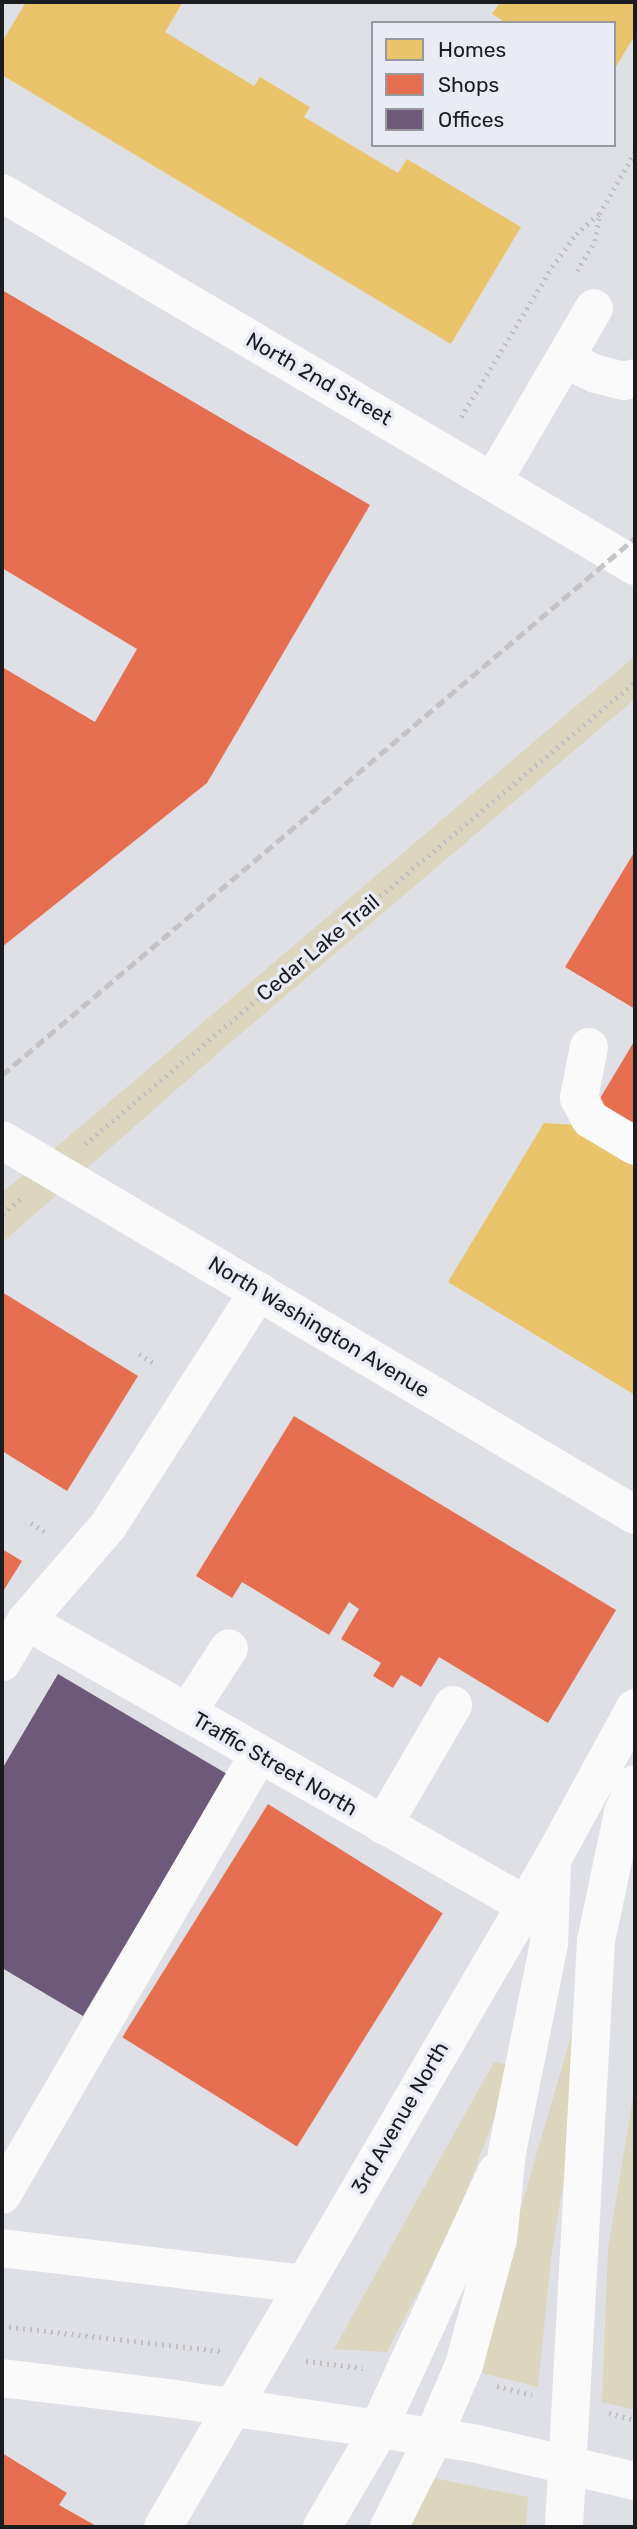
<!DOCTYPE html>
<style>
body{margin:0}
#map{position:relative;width:637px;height:2529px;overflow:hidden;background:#dfe0e5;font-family:Rubik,sans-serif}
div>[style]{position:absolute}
.green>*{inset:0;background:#dbd6bd}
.homes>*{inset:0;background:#e9c46a}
.shops>*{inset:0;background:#e76f51;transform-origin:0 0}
.offices>*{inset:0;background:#6d597a}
.path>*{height:4.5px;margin-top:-2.25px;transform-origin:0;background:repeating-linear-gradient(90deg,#c0c0c3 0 2px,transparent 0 7px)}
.minor>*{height:38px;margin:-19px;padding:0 19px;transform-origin:19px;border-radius:19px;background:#fafafb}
.major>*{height:38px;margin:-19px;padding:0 19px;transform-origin:19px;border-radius:19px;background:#fafafb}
.highway>*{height:38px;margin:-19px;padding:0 19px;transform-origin:19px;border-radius:19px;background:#fafafb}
.rail>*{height:5px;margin-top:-2.5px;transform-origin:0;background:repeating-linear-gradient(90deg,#c4c4c6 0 10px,transparent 0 15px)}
span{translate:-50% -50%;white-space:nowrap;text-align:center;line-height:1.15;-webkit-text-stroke:7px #eaecf5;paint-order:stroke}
.street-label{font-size:21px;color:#1b1c1f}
.frame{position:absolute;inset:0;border:4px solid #1b1c1f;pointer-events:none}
.legend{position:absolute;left:371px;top:21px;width:245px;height:126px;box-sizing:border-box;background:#eaecf5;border:2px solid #97999f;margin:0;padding:9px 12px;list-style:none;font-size:21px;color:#1b1c1f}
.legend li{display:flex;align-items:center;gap:14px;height:35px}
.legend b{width:35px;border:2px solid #97999f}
</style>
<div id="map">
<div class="green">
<i style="clip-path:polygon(635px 656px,635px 699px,225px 1047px,2px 1243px,2px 1193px)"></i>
<i style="clip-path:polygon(584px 1992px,574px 2117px,551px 2258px,538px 2387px,473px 2371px)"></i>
<i style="clip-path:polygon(494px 2062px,514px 2066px,457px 2216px,387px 2352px,334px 2349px)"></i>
<i style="clip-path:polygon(635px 2085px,635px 2410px,602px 2402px,608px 2249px)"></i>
<i style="clip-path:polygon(428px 2477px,528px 2497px,526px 2527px,400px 2527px)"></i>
</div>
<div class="homes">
<i style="clip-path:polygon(26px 2px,183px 2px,165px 32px,254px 86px,260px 77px,310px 107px,304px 117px,398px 173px,407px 159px,521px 227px,451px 344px,2px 75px,2px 42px)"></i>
<i style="clip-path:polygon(500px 2px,635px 2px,635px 35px,614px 70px,614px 23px,506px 23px,492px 14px)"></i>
<i style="clip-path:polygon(544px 1123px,575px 1125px,635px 1161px,635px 1395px,448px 1282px)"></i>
</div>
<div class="shops">
<i style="clip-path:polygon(2px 290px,370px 505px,207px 783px,2px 947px,2px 667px,95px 722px,137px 649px,2px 568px)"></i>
<i style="clip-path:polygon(635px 851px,635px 1009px,565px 967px)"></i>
<i style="clip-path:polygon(635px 1040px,635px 1129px,596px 1105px)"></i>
<i style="clip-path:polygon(2px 1292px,138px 1376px,67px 1491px,2px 1451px)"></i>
<i style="clip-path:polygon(294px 1416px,616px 1610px,548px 1723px,439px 1657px,421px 1687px,401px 1675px,393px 1688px,373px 1676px,381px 1663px,341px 1639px,359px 1609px,349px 1602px,329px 1635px,242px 1582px,232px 1598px,196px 1576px)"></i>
<i style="clip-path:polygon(2px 1549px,22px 1561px,2px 1593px)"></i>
<i style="left:268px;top:1804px;width:206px;height:275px;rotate:32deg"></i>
<i style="clip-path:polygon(2px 2453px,67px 2493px,59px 2505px,98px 2527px,2px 2527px)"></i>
</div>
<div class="offices">
<i style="clip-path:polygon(58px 1674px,227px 1774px,83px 2016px,2px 1968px,2px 1769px)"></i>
</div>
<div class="path">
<i style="left:577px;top:271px;width:35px;rotate:-59deg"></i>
<i style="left:595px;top:241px;width:26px;rotate:-81deg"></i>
<i style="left:461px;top:417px;width:175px;rotate:-58.8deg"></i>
<i style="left:552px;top:267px;width:41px;rotate:-54deg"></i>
<i style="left:576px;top:234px;width:30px;rotate:-41deg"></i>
<i style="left:599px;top:214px;width:72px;rotate:-59.9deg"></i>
<i style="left:85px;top:1144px;width:718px;rotate:-40.03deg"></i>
<i style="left:2px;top:1214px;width:27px;rotate:-39deg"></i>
<i style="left:139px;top:1354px;width:19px;rotate:32deg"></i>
<i style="left:31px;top:1523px;width:19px;rotate:32deg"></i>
<i style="left:2px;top:2326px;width:220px;rotate:6.5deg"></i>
<i style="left:306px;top:2361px;width:57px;rotate:7deg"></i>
<i style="left:497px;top:2386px;width:36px;rotate:14deg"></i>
<i style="left:609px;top:2413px;width:27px;rotate:15deg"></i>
</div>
<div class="minor">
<i style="left:2px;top:193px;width:735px;rotate:30.51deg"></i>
<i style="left:565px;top:359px;width:34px;rotate:26deg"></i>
<i style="left:596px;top:374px;width:29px;rotate:14deg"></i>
<i style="left:624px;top:381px;width:11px;rotate:-15deg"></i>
<i style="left:493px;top:481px;width:200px;rotate:-59.7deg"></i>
<i style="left:589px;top:1047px;width:52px;rotate:101.1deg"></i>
<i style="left:579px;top:1098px;width:24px;rotate:62deg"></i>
<i style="left:590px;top:1119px;width:52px;rotate:31deg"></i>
<i style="left:26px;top:1621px;width:573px;rotate:29.61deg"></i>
<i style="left:2px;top:1662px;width:48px;rotate:-59.7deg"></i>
<i style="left:26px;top:1621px;width:125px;rotate:-49.2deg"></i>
<i style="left:108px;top:1526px;width:279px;rotate:-57.3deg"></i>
<i style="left:187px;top:1713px;width:77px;rotate:-57.1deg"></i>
<i style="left:383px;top:1825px;width:139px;rotate:-59.7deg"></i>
<i style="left:2px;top:2195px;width:510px;rotate:-59.77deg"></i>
<i style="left:2px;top:2248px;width:305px;rotate:6.8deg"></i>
<i style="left:163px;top:2527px;width:772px;rotate:-59.75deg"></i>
</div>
<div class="major">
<i style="left:2px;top:1140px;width:736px;rotate:30.64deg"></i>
<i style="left:552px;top:1860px;width:173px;rotate:-61.4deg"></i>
</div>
<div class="highway">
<i style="left:2px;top:2378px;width:174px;rotate:6.9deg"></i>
<i style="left:175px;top:2399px;width:301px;rotate:8.4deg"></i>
<i style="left:473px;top:2443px;width:166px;rotate:13.2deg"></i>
<i style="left:322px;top:2527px;width:99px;rotate:-59.5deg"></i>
<i style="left:372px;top:2442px;width:298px;rotate:-65.2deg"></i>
<i style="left:389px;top:2527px;width:87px;rotate:-63.4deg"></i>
<i style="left:428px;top:2449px;width:91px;rotate:-66.8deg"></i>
<i style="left:464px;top:2365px;width:131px;rotate:-74.9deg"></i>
<i style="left:498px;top:2239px;width:87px;rotate:-84.1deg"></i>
<i style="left:507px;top:2152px;width:213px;rotate:-78.6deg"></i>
<i style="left:549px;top:1943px;width:83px;rotate:-87.9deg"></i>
<i style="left:564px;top:2527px;width:587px;rotate:-86.87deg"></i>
<i style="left:596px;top:1941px;width:131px;rotate:-78.1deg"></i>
<i style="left:623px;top:1813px;width:31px;rotate:-68deg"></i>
</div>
<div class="rail">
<i style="left:2px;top:1075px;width:830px;rotate:-40.31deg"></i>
</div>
<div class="street-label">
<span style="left:319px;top:379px;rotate:30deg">North 2nd Street</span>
<span style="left:318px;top:948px;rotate:-40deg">Cedar Lake Trail</span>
<span style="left:319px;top:1327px;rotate:31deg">North Washington Avenue</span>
<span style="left:275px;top:1764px;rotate:30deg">Traffic Street North</span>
<span style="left:400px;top:2118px;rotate:-60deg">3rd Avenue North</span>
</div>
<div class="frame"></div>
<ul class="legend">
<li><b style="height:19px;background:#e9c46a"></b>Homes</li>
<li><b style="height:19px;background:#e76f51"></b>Shops</li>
<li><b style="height:19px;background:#6d597a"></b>Offices</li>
</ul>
</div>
